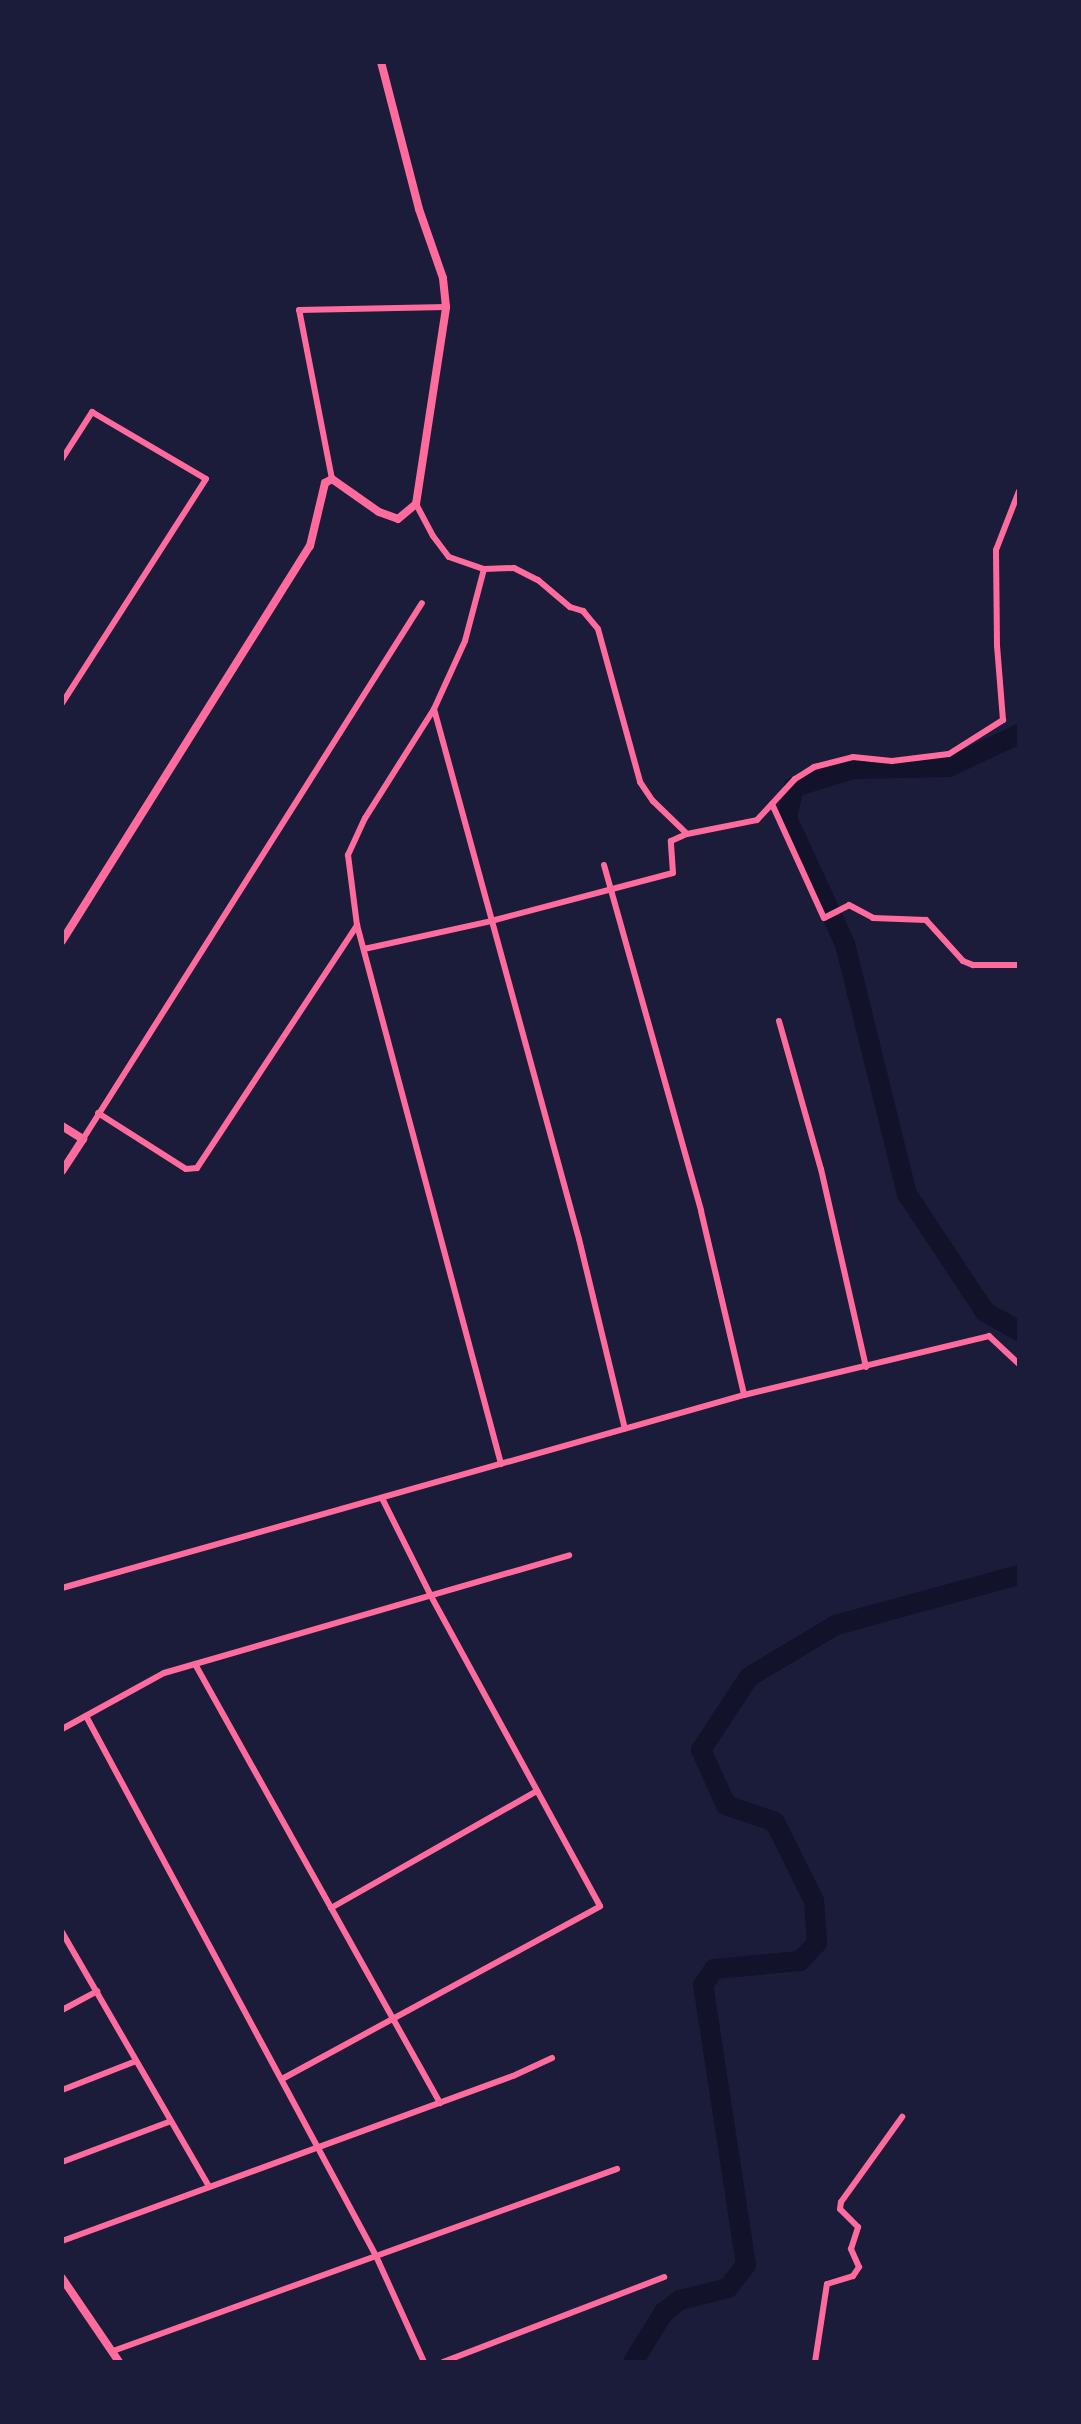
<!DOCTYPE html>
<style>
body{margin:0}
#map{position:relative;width:1081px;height:2424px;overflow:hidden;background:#1b1b3a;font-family:Overpass,sans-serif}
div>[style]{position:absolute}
.river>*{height:20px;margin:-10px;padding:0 10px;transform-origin:10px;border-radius:10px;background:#12122b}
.minor>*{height:6px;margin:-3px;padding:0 3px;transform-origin:3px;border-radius:3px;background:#ff6b9d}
.tertiary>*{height:8px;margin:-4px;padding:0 4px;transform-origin:4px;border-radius:4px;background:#ff6b9d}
span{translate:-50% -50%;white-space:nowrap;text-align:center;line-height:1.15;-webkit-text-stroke:6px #1b1b3a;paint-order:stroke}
.frame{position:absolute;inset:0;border:64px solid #1b1b3a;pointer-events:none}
</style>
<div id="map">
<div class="river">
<i style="left:1019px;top:734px;width:77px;rotate:154.8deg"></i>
<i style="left:949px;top:767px;width:96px;rotate:178.8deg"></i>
<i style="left:853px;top:769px;width:62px;rotate:163deg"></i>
<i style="left:794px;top:787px;width:32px;rotate:103deg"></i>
<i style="left:787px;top:818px;width:139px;rotate:65.3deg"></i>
<i style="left:845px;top:944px;width:258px;rotate:76.1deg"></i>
<i style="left:907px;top:1194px;width:141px;rotate:56.5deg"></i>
<i style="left:985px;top:1312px;width:39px;rotate:29deg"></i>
<i style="left:633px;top:2362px;width:59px;rotate:-58.2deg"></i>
<i style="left:664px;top:2312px;width:20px;rotate:-37deg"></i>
<i style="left:680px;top:2300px;width:49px;rotate:-14deg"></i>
<i style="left:728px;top:2288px;width:29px;rotate:-52deg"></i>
<i style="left:746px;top:2265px;width:283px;rotate:-98.7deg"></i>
<i style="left:703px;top:1985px;width:19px;rotate:-55deg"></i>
<i style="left:714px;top:1969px;width:86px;rotate:-5.3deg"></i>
<i style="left:800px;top:1961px;width:25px;rotate:-47deg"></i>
<i style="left:817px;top:1943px;width:42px;rotate:-94.1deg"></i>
<i style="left:814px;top:1901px;width:88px;rotate:-116.3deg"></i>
<i style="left:775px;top:1822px;width:52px;rotate:-160.9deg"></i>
<i style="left:726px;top:1805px;width:60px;rotate:-114.4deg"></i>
<i style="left:701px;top:1750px;width:87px;rotate:-56.7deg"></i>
<i style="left:749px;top:1677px;width:101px;rotate:-30.9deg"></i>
<i style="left:836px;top:1625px;width:190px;rotate:-15.3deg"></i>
</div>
<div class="minor">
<i style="left:62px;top:459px;width:56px;rotate:-57.4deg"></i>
<i style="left:92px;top:412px;width:132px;rotate:30.4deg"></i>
<i style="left:206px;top:479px;width:266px;rotate:122.7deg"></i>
<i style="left:332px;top:479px;width:172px;rotate:-101deg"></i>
<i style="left:299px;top:310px;width:147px;rotate:-1.2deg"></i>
<i style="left:416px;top:504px;width:36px;rotate:62deg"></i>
<i style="left:433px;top:536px;width:26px;rotate:53deg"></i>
<i style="left:449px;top:557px;width:37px;rotate:19deg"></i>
<i style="left:484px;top:569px;width:30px;rotate:-2deg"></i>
<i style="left:514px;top:568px;width:27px;rotate:27deg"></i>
<i style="left:538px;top:580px;width:42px;rotate:40.2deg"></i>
<i style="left:570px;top:607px;width:14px;rotate:17deg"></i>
<i style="left:583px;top:611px;width:23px;rotate:50deg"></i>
<i style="left:598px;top:629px;width:159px;rotate:74.6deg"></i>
<i style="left:640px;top:782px;width:23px;rotate:56deg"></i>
<i style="left:653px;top:801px;width:47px;rotate:44.1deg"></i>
<i style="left:484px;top:569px;width:74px;rotate:104.8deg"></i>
<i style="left:465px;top:641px;width:75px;rotate:114.5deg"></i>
<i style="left:434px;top:709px;width:129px;rotate:122.3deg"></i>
<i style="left:365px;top:818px;width:41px;rotate:114.7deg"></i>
<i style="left:348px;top:855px;width:71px;rotate:82.7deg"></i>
<i style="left:357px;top:925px;width:558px;rotate:75.04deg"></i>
<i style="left:434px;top:709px;width:549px;rotate:74.7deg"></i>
<i style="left:579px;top:1239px;width:195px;rotate:76.4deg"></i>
<i style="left:772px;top:804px;width:125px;rotate:65.5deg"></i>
<i style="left:824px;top:918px;width:28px;rotate:-27deg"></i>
<i style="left:849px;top:905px;width:27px;rotate:28deg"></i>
<i style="left:873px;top:918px;width:53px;rotate:2.2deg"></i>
<i style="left:926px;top:920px;width:55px;rotate:47.9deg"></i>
<i style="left:963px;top:961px;width:11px;rotate:22deg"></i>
<i style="left:973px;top:965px;width:46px"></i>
<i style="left:604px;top:865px;width:359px;rotate:74.3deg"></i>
<i style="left:701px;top:1211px;width:189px;rotate:76.8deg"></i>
<i style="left:364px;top:949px;width:130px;rotate:-12.4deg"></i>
<i style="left:491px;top:921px;width:188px;rotate:-14.8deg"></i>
<i style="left:673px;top:873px;width:32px;rotate:-94deg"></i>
<i style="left:671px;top:841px;width:17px;rotate:-24deg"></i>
<i style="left:687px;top:834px;width:71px;rotate:-11.3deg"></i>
<i style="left:757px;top:820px;width:56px;rotate:-47.2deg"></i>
<i style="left:795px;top:779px;width:22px;rotate:-32deg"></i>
<i style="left:814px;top:767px;width:40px;rotate:-14.4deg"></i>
<i style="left:853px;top:757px;width:39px;rotate:6deg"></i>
<i style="left:892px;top:761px;width:57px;rotate:-7deg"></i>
<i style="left:949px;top:754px;width:64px;rotate:-32.2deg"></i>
<i style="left:1003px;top:720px;width:74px;rotate:-94.6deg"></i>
<i style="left:997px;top:646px;width:96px;rotate:-90.6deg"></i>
<i style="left:996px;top:550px;width:63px;rotate:-68.7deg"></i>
<i style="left:779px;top:1021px;width:154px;rotate:74.2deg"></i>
<i style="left:821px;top:1169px;width:203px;rotate:77.2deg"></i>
<i style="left:98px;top:1113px;width:104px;rotate:32.5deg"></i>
<i style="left:186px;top:1169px;width:11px;rotate:-5deg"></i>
<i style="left:197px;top:1168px;width:291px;rotate:-56.6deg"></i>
<i style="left:83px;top:1139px;width:634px;rotate:-57.69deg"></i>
<i style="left:62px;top:1588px;width:709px;rotate:-15.8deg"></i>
<i style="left:744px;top:1395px;width:252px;rotate:-13.5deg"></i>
<i style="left:989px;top:1336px;width:41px;rotate:43deg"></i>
<i style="left:195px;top:1664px;width:503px;rotate:60.83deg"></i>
<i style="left:86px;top:1716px;width:613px;rotate:61.76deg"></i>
<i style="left:376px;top:2256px;width:116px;rotate:65.6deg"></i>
<i style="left:62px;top:1729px;width:116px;rotate:-28.8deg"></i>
<i style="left:164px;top:1673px;width:422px;rotate:-16.2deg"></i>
<i style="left:331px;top:1908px;width:237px;rotate:-29.6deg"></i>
<i style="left:62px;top:1932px;width:294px;rotate:60deg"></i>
<i style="left:62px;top:2010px;width:40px;rotate:-28deg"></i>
<i style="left:282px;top:2079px;width:362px;rotate:-28.5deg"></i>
<i style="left:600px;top:1906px;width:353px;rotate:-118.6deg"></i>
<i style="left:431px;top:1596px;width:110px;rotate:-116.6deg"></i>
<i style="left:62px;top:2090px;width:79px;rotate:-21.4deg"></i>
<i style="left:62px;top:2162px;width:116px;rotate:-20.6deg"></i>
<i style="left:62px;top:2241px;width:480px;rotate:-20.1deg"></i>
<i style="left:513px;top:2076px;width:43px;rotate:-24.8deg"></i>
<i style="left:113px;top:2351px;width:536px;rotate:-19.86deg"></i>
<i style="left:443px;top:2362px;width:237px;rotate:-21deg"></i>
<i style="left:815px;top:2362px;width:79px;rotate:-81.3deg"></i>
<i style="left:827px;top:2284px;width:27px;rotate:-17deg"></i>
<i style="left:853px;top:2276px;width:11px;rotate:-56deg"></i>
<i style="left:859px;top:2267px;width:20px;rotate:-114deg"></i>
<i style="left:851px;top:2249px;width:23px;rotate:-72deg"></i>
<i style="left:858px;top:2227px;width:25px;rotate:-135deg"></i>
<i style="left:840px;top:2209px;width:7px;rotate:-82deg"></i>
<i style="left:841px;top:2202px;width:105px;rotate:-54.3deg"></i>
</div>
<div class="tertiary">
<i style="left:62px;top:941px;width:466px;rotate:-57.9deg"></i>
<i style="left:310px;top:546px;width:65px;rotate:-76.6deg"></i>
<i style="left:325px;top:483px;width:8px;rotate:-30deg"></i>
<i style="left:332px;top:479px;width:57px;rotate:35.1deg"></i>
<i style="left:379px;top:512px;width:20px;rotate:20deg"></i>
<i style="left:398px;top:519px;width:23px;rotate:-40deg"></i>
<i style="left:416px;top:504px;width:199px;rotate:-81.3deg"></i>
<i style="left:446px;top:307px;width:29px;rotate:-96deg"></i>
<i style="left:443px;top:278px;width:73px;rotate:-109.2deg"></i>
<i style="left:419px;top:209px;width:152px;rotate:-104.5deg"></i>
<i style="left:62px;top:1126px;width:25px;rotate:32deg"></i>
<i style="left:83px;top:1139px;width:38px;rotate:123deg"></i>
<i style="left:62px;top:2278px;width:102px;rotate:55.8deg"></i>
</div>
<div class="frame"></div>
</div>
